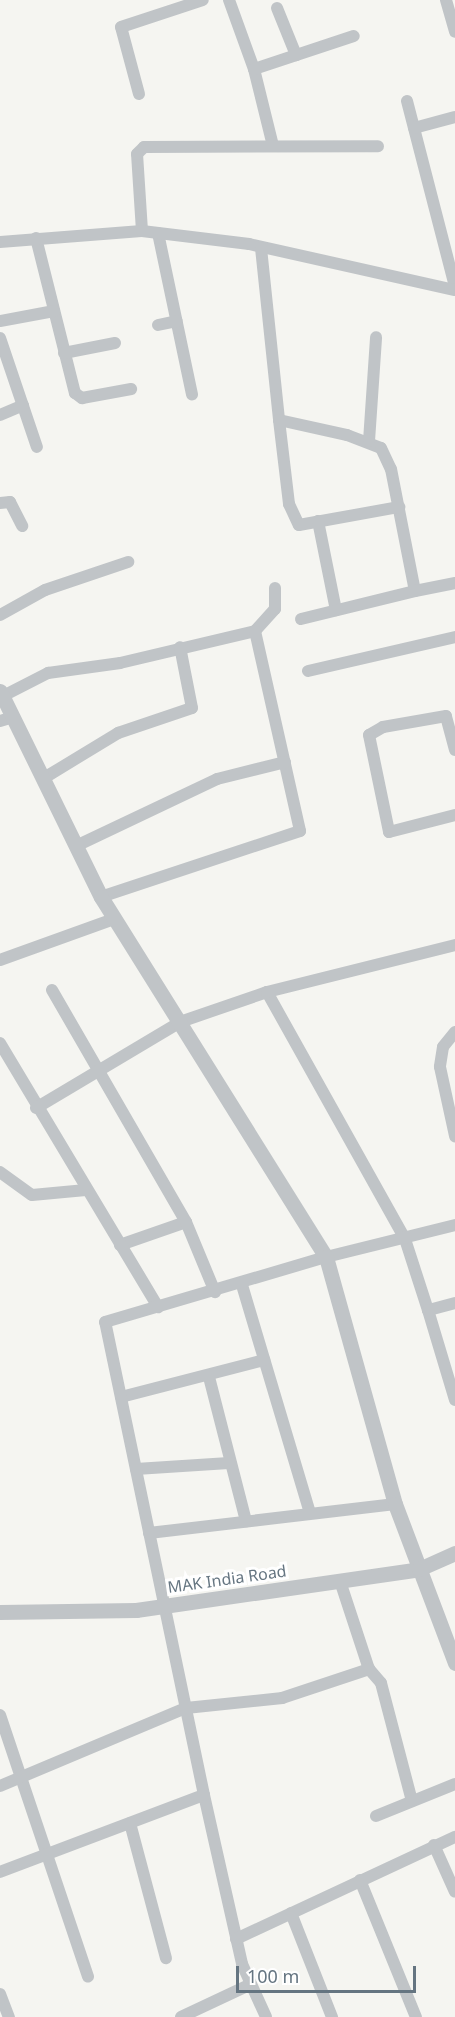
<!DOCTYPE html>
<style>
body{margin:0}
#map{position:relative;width:455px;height:2017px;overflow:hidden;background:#f5f5f1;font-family:"Noto Sans",sans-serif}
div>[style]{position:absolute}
.minor>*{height:12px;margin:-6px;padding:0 6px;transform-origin:6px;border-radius:6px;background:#c0c4c7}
.tertiary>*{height:15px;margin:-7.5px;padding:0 7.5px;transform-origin:7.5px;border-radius:7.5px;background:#c0c4c7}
span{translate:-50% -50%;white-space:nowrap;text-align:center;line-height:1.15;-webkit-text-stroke:6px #fff;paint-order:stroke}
.street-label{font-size:16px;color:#657581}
.scale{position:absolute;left:236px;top:1966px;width:180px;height:27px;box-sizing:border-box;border:3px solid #657581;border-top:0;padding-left:8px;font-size:18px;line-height:21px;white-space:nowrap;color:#657581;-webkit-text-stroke:4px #fff;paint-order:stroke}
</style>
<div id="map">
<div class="minor">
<i style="left:229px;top:0;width:73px;rotate:70.1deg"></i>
<i style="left:254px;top:69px;width:79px;rotate:76.1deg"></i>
<i style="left:446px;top:0;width:33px;rotate:74deg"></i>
<i style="left:277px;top:8px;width:51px;rotate:68deg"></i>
<i style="left:254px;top:69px;width:105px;rotate:-18.3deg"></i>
<i style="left:139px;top:94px;width:69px;rotate:-105deg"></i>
<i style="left:121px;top:27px;width:86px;rotate:-18.2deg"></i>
<i style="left:407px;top:101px;width:191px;rotate:75.5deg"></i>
<i style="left:414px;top:128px;width:42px;rotate:-15deg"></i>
<i style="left:142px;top:231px;width:77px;rotate:-93.7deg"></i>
<i style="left:137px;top:154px;width:10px;rotate:-45deg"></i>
<i style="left:144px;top:147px;width:234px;rotate:-0.2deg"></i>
<i style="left:158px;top:233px;width:165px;rotate:78.1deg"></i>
<i style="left:36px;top:238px;width:160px;rotate:75.9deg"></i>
<i style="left:75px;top:393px;width:9px;rotate:36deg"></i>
<i style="left:82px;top:398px;width:50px;rotate:-10.4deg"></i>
<i style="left:0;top:242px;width:142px;rotate:-4.4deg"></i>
<i style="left:142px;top:231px;width:108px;rotate:6.9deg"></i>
<i style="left:249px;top:244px;width:211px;rotate:12.6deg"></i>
<i style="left:261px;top:248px;width:173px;rotate:84deg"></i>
<i style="left:279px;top:420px;width:70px;rotate:12.4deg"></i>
<i style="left:347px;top:435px;width:36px;rotate:21deg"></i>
<i style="left:381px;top:448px;width:23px;rotate:65deg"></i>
<i style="left:391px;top:469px;width:124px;rotate:78.9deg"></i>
<i style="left:415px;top:591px;width:41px;rotate:-11.3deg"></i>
<i style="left:0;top:321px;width:55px;rotate:-10.5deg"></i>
<i style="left:158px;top:325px;width:19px;rotate:-12deg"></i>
<i style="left:0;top:338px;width:115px;rotate:71.3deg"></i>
<i style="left:64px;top:353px;width:52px;rotate:-11.1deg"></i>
<i style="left:0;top:415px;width:25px;rotate:-23deg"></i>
<i style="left:279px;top:420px;width:85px;rotate:83.2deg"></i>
<i style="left:289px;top:504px;width:23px;rotate:65deg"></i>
<i style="left:299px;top:525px;width:102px;rotate:-10.2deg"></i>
<i style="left:369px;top:441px;width:104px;rotate:-86.1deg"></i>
<i style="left:0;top:503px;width:10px;rotate:-6deg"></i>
<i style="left:10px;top:502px;width:27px;rotate:63deg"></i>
<i style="left:318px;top:521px;width:91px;rotate:78.6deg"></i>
<i style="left:0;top:615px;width:51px;rotate:-29.1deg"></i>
<i style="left:45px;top:590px;width:88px;rotate:-18.6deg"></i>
<i style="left:301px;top:619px;width:117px;rotate:-13.8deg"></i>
<i style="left:255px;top:631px;width:30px;rotate:-48deg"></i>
<i style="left:275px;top:609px;width:21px;rotate:-90deg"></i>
<i style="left:308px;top:671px;width:151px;rotate:-13deg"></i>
<i style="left:3px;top:696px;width:51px;rotate:-27.1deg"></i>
<i style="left:48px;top:673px;width:73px;rotate:-7.9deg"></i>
<i style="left:120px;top:663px;width:139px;rotate:-13.3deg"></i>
<i style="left:255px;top:631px;width:205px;rotate:77.3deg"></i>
<i style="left:300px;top:831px;width:210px;rotate:161.7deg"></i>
<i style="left:0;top:721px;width:14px;rotate:-17deg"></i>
<i style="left:455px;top:750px;width:35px;rotate:-105deg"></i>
<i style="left:446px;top:716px;width:64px;rotate:170.1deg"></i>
<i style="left:383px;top:727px;width:16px;rotate:150deg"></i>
<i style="left:369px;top:735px;width:99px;rotate:78.3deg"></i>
<i style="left:389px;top:832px;width:68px;rotate:-14.4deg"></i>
<i style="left:44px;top:778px;width:87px;rotate:-31.3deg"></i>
<i style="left:118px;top:733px;width:78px;rotate:-18.7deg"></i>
<i style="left:192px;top:708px;width:62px;rotate:-101.1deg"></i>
<i style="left:76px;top:846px;width:156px;rotate:-25.4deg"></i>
<i style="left:217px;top:779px;width:70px;rotate:-14deg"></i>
<i style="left:0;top:960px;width:121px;rotate:-19.8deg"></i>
<i style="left:52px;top:990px;width:268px;rotate:60deg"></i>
<i style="left:186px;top:1222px;width:70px;rotate:160.8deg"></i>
<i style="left:267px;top:992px;width:283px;rotate:60.8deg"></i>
<i style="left:405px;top:1239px;width:75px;rotate:72.1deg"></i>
<i style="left:455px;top:1032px;width:19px;rotate:129deg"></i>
<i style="left:443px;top:1047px;width:20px;rotate:99deg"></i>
<i style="left:440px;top:1067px;width:71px;rotate:77.7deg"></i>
<i style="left:0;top:1043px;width:308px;rotate:59.1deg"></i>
<i style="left:36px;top:1108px;width:168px;rotate:-30.8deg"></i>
<i style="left:180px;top:1022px;width:92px;rotate:-19deg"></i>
<i style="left:267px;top:992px;width:194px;rotate:-14deg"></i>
<i style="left:0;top:1172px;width:39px;rotate:36deg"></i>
<i style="left:32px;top:1195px;width:54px;rotate:-5.3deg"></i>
<i style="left:186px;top:1222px;width:76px;rotate:67.5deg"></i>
<i style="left:242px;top:1285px;width:238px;rotate:73.4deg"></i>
<i style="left:455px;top:1303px;width:28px;rotate:165deg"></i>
<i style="left:428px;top:1310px;width:94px;rotate:73.3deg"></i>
<i style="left:209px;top:1377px;width:149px;rotate:75.6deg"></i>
<i style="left:121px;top:1397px;width:148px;rotate:-14.5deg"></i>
<i style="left:136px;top:1469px;width:93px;rotate:-3.7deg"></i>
<i style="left:149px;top:1533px;width:248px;rotate:-6.7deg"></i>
<i style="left:340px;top:1581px;width:93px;rotate:71.8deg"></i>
<i style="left:369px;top:1669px;width:18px;rotate:49deg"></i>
<i style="left:381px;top:1683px;width:122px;rotate:75.3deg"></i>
<i style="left:0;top:1715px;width:276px;rotate:71.4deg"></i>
<i style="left:0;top:1786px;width:202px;rotate:-22.8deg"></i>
<i style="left:186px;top:1708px;width:97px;rotate:-5.9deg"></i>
<i style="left:282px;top:1698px;width:92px;rotate:-18.4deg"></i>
<i style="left:204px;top:1795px;width:173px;rotate:77.3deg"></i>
<i style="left:242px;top:1964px;width:58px;rotate:65.6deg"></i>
<i style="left:376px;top:1816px;width:85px;rotate:-22.1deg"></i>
<i style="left:130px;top:1823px;width:140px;rotate:75.1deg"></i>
<i style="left:434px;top:1845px;width:51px;rotate:65.9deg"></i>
<i style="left:0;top:1872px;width:218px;rotate:-20.7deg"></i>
<i style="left:204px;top:1795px;width:483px;rotate:-101.8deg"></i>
<i style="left:105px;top:1322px;width:230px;rotate:-16.4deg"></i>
<i style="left:326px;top:1257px;width:133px;rotate:-13.9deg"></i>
<i style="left:360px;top:1880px;width:148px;rotate:67.8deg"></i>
<i style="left:291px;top:1913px;width:112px;rotate:68.5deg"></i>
<i style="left:236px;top:1939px;width:242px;rotate:-25deg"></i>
<i style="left:0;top:1994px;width:25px;rotate:69deg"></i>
<i style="left:181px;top:2017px;width:77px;rotate:-25.2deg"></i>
</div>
<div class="tertiary">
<i style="left:0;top:691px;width:229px;rotate:63.9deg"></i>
<i style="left:101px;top:897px;width:425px;rotate:58deg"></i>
<i style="left:326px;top:1257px;width:256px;rotate:74.4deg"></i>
<i style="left:395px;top:1504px;width:170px;rotate:69.3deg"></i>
<i style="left:0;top:1612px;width:136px;rotate:-0.8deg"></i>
<i style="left:136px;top:1610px;width:286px;rotate:-8.2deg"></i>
<i style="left:419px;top:1569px;width:39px;rotate:-24deg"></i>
</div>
<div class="street-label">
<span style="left:227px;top:1579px;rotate:-8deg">MAK India Road</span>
</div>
<div class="scale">100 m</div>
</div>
